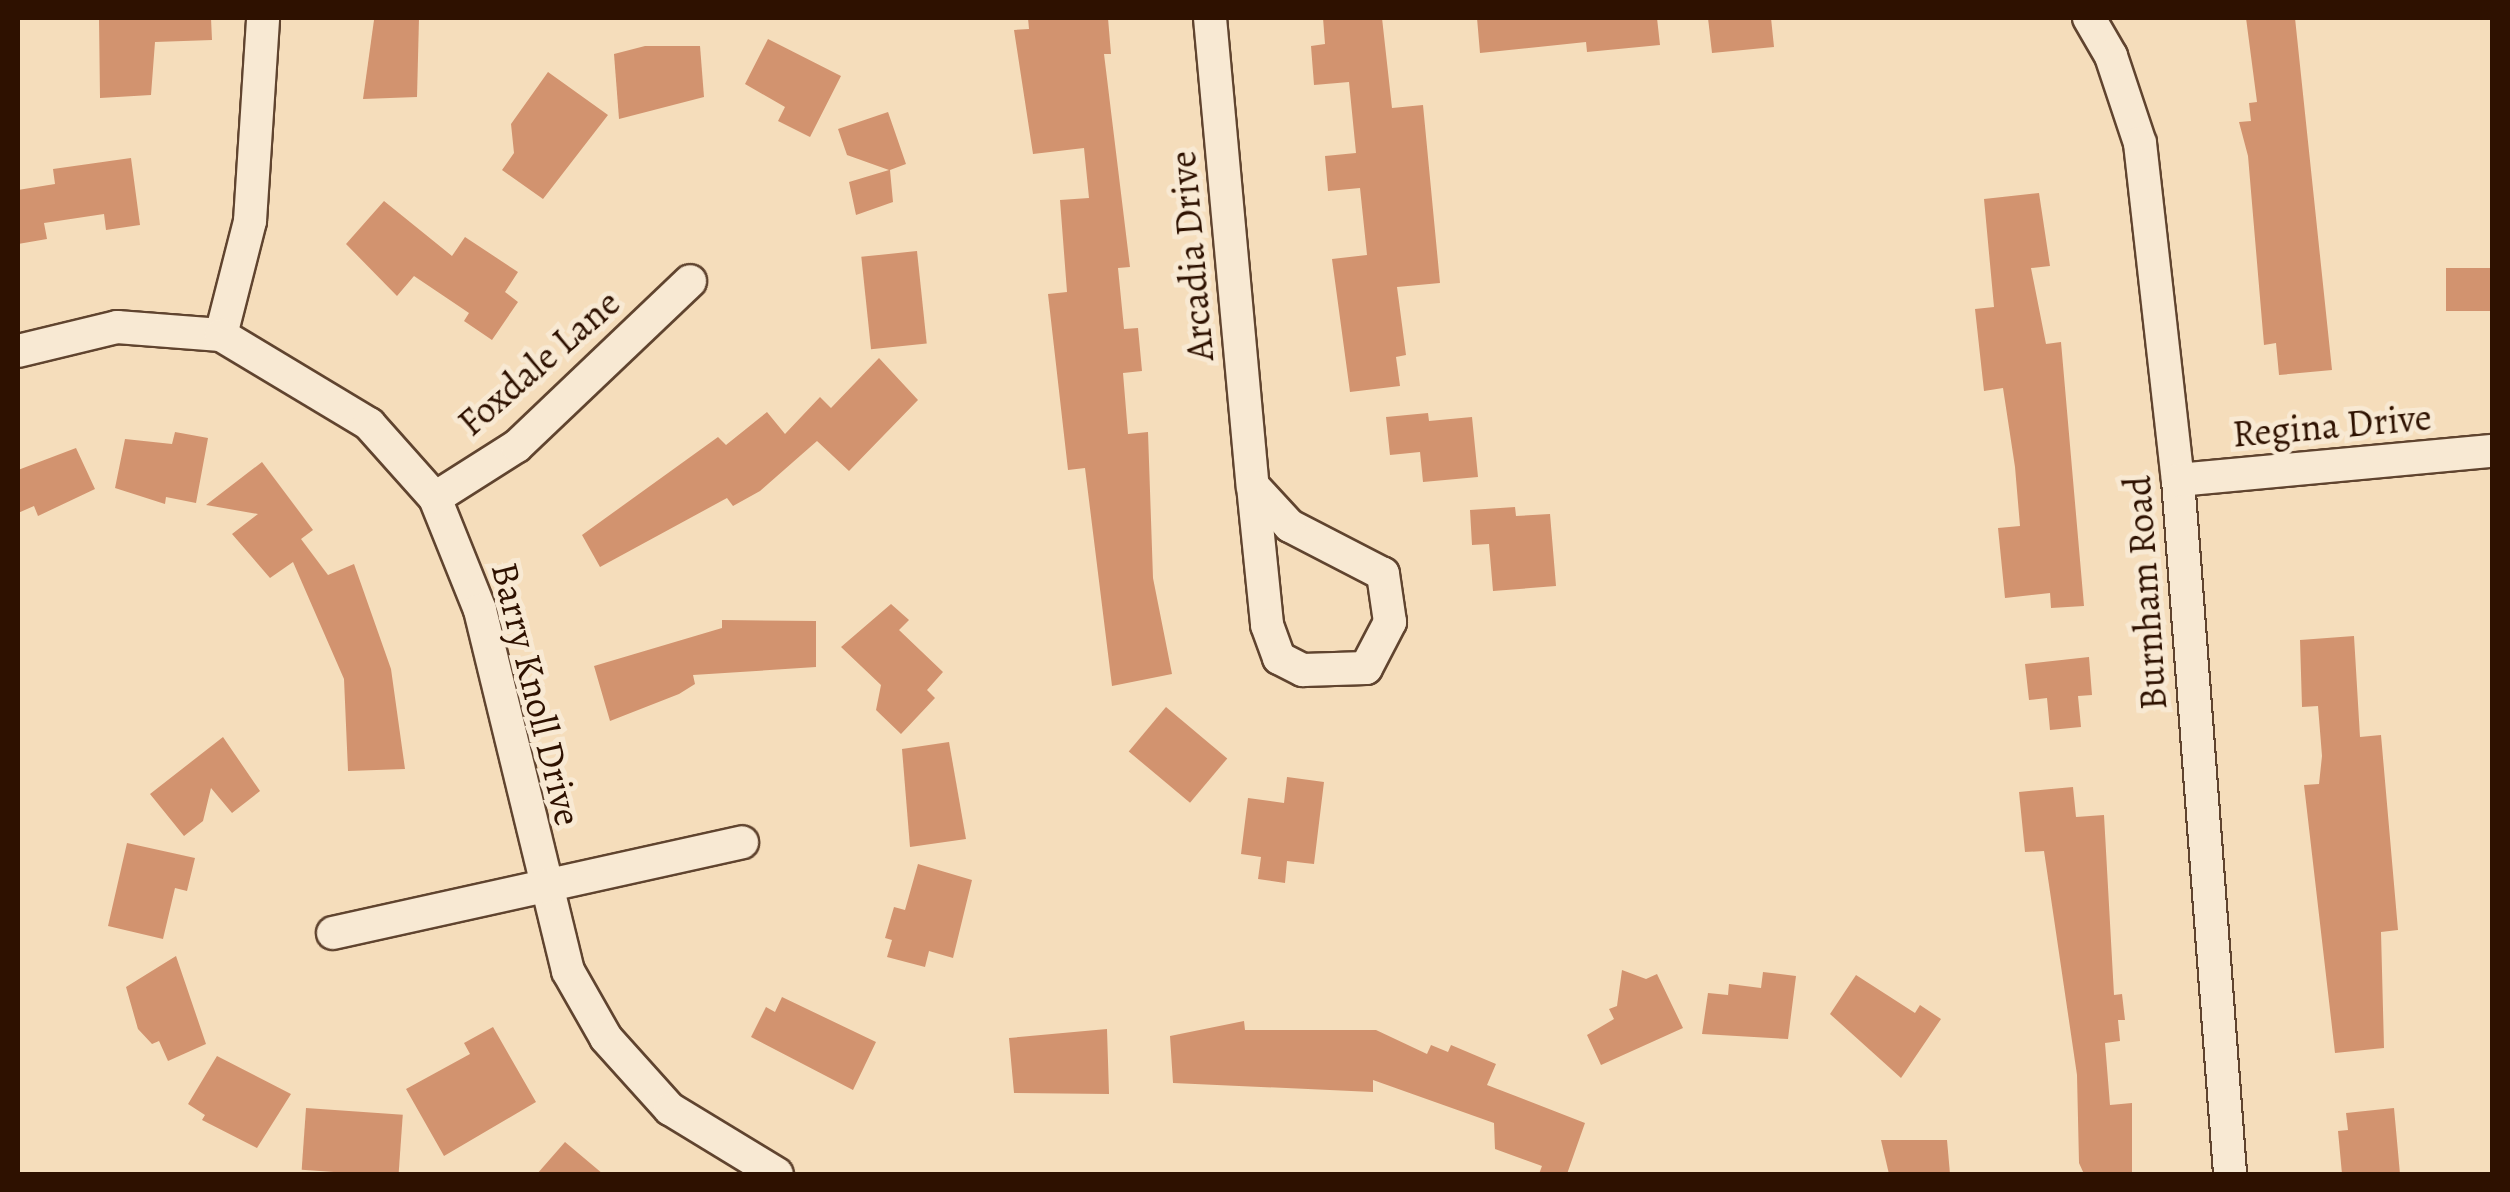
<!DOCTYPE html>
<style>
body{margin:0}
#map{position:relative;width:2510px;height:1192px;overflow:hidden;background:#f5ddbb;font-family:Alegreya,serif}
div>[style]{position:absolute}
.building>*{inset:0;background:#d2936f;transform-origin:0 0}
.roads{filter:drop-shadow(2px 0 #60442f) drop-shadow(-2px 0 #60442f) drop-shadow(0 2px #60442f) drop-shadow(0 -2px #60442f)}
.street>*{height:32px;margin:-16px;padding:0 16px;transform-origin:16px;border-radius:16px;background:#f8e9d3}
span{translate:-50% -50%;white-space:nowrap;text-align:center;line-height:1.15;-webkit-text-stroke:10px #f8e9d3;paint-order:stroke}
.street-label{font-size:38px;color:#2e1100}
.frame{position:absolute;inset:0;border:20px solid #2e1100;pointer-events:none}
</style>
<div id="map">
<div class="building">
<i style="clip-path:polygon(99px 18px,211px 18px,212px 40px,155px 42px,151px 95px,100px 98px)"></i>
<i style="clip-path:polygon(419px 18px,417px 97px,363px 99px,374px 20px)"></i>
<i style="clip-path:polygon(1028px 18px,1108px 18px,1111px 54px,1104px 54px,1130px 267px,1118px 268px,1124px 329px,1138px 328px,1142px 371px,1123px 373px,1128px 434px,1148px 432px,1153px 578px,1172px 674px,1112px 686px,1085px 468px,1068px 470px,1048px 294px,1067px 292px,1060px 200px,1089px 198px,1084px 148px,1033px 154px,1014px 30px,1029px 29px)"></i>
<i style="clip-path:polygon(1323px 18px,1382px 18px,1392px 108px,1423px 105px,1440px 283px,1397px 287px,1406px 355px,1396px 357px,1400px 386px,1350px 392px,1332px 259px,1367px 255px,1360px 188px,1328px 191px,1325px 156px,1356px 153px,1349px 82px,1314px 85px,1311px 46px,1325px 44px)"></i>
<i style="clip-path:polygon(1477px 18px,1657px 18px,1660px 45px,1587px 52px,1586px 42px,1480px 53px)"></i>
<i style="clip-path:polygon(1708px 18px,1771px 18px,1774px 47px,1712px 53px)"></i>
<i style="clip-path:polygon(2246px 18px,2295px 18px,2332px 370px,2279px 375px,2276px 343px,2264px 345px,2248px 156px,2239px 122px,2251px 121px,2249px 103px,2257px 102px)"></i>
<i style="clip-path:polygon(768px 39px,841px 76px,810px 137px,778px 121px,785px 107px,745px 84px)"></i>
<i style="clip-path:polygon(645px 46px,700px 46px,704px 97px,619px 119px,614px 54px)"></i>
<i style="clip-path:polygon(548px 72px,608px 115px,543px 199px,502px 170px,514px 153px,511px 124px)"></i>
<i style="clip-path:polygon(888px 112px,906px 164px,890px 170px,893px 202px,856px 215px,849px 182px,889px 170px,847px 155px,838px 129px)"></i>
<i style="clip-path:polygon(131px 158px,140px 225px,106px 230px,104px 214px,44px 223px,47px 239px,18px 244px,18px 190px,55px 184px,53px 169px)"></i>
<i style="clip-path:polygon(2039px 193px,2050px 266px,2031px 268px,2046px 344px,2061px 342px,2084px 606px,2051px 608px,2050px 593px,2005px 598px,1998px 528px,2020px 526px,2015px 467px,2003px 388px,1984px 391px,1975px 309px,1994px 307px,1984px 199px)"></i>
<i style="clip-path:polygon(384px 201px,452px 256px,465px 237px,518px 272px,505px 292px,518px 302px,492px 340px,464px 321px,469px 313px,414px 276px,397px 296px,346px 244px)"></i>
<i style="left:917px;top:251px;width:93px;height:56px;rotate:84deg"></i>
<i style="left:2492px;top:268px;width:43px;height:46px;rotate:90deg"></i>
<i style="clip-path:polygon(879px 358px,918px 400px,849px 471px,817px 441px,760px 491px,733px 506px,727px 498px,600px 567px,582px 535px,718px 437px,726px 445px,767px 412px,785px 434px,820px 397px,831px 408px)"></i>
<i style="clip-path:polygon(1428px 413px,1429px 421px,1472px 417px,1478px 477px,1423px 482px,1420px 452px,1390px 455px,1386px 417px)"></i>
<i style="clip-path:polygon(175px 432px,208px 438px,196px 503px,166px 497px,165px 504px,115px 488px,125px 439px,172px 444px)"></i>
<i style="clip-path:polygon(76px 448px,95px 489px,38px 516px,34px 506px,18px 513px,18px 470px)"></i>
<i style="clip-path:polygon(262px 462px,313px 530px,301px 539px,328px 575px,354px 564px,391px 669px,405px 769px,348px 771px,344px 679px,293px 562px,270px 578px,232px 534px,258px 514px,206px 505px)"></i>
<i style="clip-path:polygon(1515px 507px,1516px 516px,1550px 514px,1556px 586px,1493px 591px,1489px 544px,1472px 545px,1470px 510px)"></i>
<i style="clip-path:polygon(891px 604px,909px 620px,899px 630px,943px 672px,927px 690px,935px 698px,901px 734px,876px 710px,881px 685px,841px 647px)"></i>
<i style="clip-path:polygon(722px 620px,816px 621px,816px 667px,693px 675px,695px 684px,679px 694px,610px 721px,594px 666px,722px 628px)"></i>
<i style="clip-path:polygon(2354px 636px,2360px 737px,2381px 735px,2398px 930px,2381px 932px,2384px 1048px,2335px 1053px,2304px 785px,2319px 784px,2322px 756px,2318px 706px,2302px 707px,2300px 640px)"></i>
<i style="clip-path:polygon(2089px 657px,2092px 695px,2078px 696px,2081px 727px,2050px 730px,2047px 698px,2029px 700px,2025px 664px)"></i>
<i style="left:1166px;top:707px;width:80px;height:58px;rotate:40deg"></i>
<i style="clip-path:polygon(223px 737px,260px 791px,232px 813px,211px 788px,203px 821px,184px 836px,150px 794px)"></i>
<i style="clip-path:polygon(949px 742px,966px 839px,910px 847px,902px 749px)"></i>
<i style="clip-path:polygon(1287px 777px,1324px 782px,1314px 864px,1287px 861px,1285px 883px,1258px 879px,1261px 857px,1241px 854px,1248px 798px,1284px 803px)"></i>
<i style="clip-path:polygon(2073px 787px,2076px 817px,2104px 815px,2114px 995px,2122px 994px,2125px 1020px,2118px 1020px,2120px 1041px,2105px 1043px,2110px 1105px,2132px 1103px,2132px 1174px,2084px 1174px,2079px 1163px,2077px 1075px,2044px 851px,2025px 852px,2019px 792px)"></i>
<i style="clip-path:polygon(127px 843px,195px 858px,187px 891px,175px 888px,163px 939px,108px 926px)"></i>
<i style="clip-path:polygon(918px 864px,972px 880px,953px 958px,929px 951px,925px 967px,887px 957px,892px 940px,885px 938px,894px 907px,905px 910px)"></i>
<i style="clip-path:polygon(176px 956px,206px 1044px,168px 1061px,159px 1041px,152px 1044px,138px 1029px,126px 987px)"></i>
<i style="clip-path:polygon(1622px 970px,1646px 979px,1657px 974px,1683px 1028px,1601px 1065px,1587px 1035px,1614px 1019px,1609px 1009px,1617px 1006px)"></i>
<i style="clip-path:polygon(1763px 972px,1796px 976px,1788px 1039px,1702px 1034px,1708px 993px,1728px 995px,1729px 984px,1761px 988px)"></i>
<i style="clip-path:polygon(1856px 975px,1915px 1013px,1920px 1005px,1941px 1019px,1901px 1078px,1830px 1014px)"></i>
<i style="clip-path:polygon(782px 997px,876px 1042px,853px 1090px,751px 1037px,766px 1007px,775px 1012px)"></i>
<i style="clip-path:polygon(1244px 1021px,1245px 1030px,1376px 1030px,1427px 1054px,1431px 1045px,1448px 1052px,1451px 1045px,1496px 1064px,1487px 1085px,1585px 1123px,1567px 1174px,1539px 1174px,1542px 1166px,1495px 1149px,1494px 1123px,1373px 1080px,1373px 1092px,1173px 1083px,1170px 1036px)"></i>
<i style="clip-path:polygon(493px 1027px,536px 1102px,444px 1156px,406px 1089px,470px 1054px,464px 1043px)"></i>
<i style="clip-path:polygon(1107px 1029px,1109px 1094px,1014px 1093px,1009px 1038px)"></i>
<i style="clip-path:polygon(217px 1056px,291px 1094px,257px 1148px,202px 1120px,205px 1115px,188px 1104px)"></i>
<i style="left:306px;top:1108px;width:97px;height:62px;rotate:4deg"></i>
<i style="clip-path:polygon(2394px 1108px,2400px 1174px,2342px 1174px,2338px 1131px,2348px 1130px,2346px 1113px)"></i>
<i style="clip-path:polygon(1881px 1140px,1947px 1140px,1950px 1174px,1889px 1174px)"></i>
<i style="clip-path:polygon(565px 1142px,603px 1174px,537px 1174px)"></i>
</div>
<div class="roads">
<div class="street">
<i style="left:1210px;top:18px;width:470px;rotate:84.8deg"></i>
<i style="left:1253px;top:486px;width:140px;rotate:84.2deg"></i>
<i style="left:1267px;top:625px;width:35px;rotate:70deg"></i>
<i style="left:1279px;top:658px;width:27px;rotate:27deg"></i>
<i style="left:1303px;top:670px;width:63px;rotate:-1.8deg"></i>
<i style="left:1366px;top:668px;width:52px;rotate:-62.4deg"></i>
<i style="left:1390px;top:622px;width:49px;rotate:-98.3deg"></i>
<i style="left:1383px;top:574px;width:105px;rotate:-152.7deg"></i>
<i style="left:1290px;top:526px;width:54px;rotate:-132.8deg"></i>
<i style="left:2089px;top:18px;width:44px;rotate:59.9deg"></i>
<i style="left:2111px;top:56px;width:92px;rotate:71.6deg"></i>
<i style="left:2140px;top:143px;width:339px;rotate:83.6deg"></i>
<i style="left:2178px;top:480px;width:696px;rotate:85.71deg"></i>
<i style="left:221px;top:335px;width:118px;rotate:-75.7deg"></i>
<i style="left:250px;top:221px;width:203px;rotate:-86.3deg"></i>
<i style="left:18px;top:351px;width:102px;rotate:-13.6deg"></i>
<i style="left:117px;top:327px;width:104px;rotate:4.4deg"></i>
<i style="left:221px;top:335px;width:173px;rotate:31deg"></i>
<i style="left:369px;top:424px;width:99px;rotate:48.3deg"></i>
<i style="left:435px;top:498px;width:121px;rotate:68.1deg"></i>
<i style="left:480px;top:610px;width:372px;rotate:76.3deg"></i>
<i style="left:568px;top:971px;width:77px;rotate:60.4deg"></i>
<i style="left:606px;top:1038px;width:96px;rotate:48deg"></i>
<i style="left:670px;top:1109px;width:125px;rotate:31.3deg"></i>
<i style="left:2178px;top:480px;width:315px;rotate:-5.3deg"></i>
<i style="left:435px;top:498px;width:97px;rotate:-32.4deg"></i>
<i style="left:517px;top:446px;width:239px;rotate:-43.6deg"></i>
<i style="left:333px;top:933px;width:419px;rotate:-12.5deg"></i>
</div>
</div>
<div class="street-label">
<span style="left:1192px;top:256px;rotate:-95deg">Arcadia Drive</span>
<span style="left:539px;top:363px;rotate:-41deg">Foxdale Lane</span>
<span style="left:2332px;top:426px;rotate:-5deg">Regina Drive</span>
<span style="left:2146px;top:593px;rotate:-94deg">Burnham Road</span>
<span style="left:536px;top:694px;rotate:76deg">Barry Knoll Drive</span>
</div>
<div class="frame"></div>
</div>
